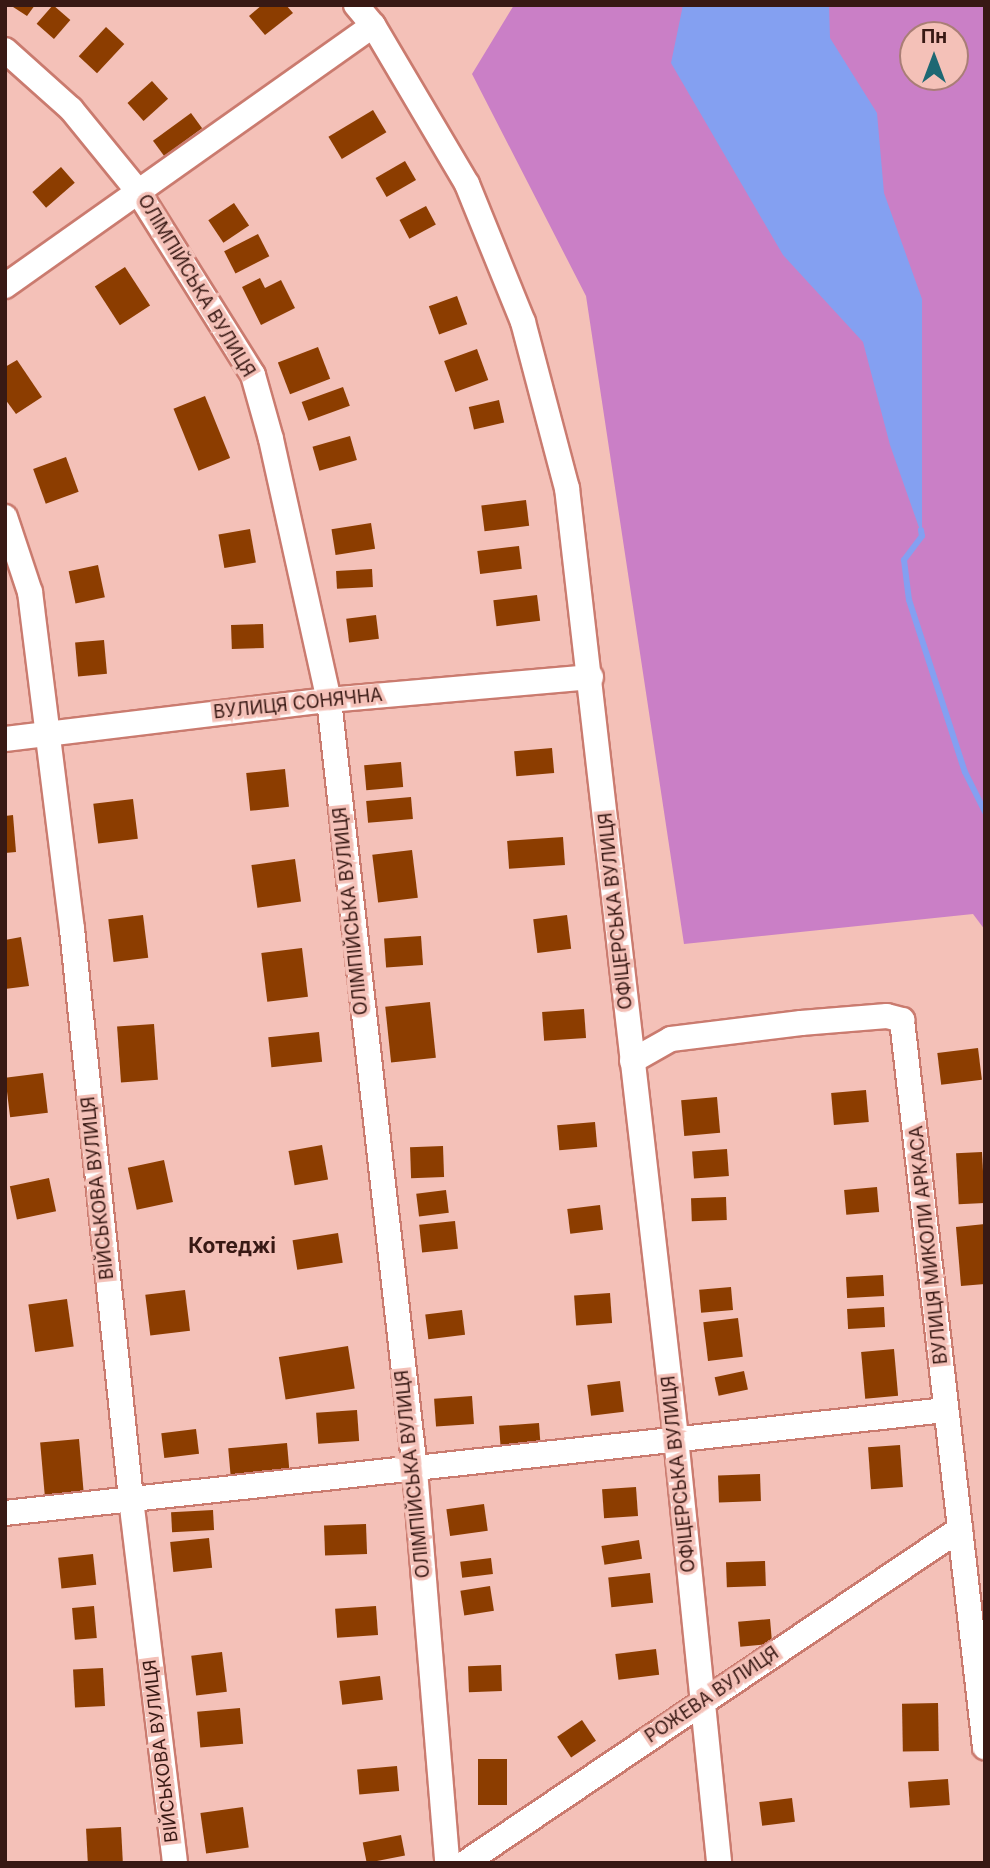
<!DOCTYPE html>
<meta charset="utf-8">
<style>
body{margin:0}
#map{position:relative;width:990px;height:1868px;overflow:hidden;background:#f4c1b8;font-family:Inter,sans-serif}
div>[style]{position:absolute}
.green>*{inset:0;background:#ca7fc6}
.water>*{inset:0;background:#84a0f1}
.stream>*{height:6px;margin:-3px;padding:0 3px;transform-origin:3px;border-radius:3px;background:#84a0f1}
.building>*{inset:0;background:#8c3d00;transform-origin:0 0}
.roads{filter:drop-shadow(2px 0 #ca7b6f) drop-shadow(-2px 0 #ca7b6f) drop-shadow(0 2px #ca7b6f) drop-shadow(0 -2px #ca7b6f)}
.minor>*{height:24px;margin:-12px;padding:0 12px;transform-origin:12px;border-radius:12px;background:#fff}
span{translate:-50% -50%;white-space:nowrap;text-align:center;line-height:1.15;-webkit-text-stroke:7px #f4c1b8;paint-order:stroke}
.street-label{font-size:18px;color:#381914}
.quarter-label{font-size:21px;color:#381914;font-weight:700}
.frame{position:absolute;inset:0;border:7px solid #381914;pointer-events:none}
.north{position:absolute;left:899px;top:21px;width:70px;height:70px;box-sizing:border-box;background:#f4c1b8;border:2px solid #a97e76;border-radius:50%;rotate:0deg;font-size:19px;font-weight:700;line-height:28px;text-align:center;color:#381914}
.north::after{content:'';display:block;margin:auto;width:24px;height:32px;background:#1e6873;clip-path:polygon(50% 0,100% 100%,50% 72%,0 100%)}
</style>
<div id="map">
<div class="green">
<i style="clip-path:polygon(evenodd,514px 5px,985px 5px,985px 930px,973px 914px,684px 944px,586px 296px,472px 74px,514px 5px,913px 35px,955px 35px,955px 77px,913px 77px,913px 35px)"></i>
</div>
<div class="water">
<i style="clip-path:polygon(683px 5px,829px 5px,830px 38px,877px 113px,884px 193px,922px 299px,922px 536px,890px 445px,863px 342px,783px 255px,671px 63px)"></i>
</div>
<div class="stream">
<i style="left:921px;top:530px;width:6px;rotate:81deg"></i>
<i style="left:922px;top:536px;width:30px;rotate:127deg"></i>
<i style="left:904px;top:560px;width:40px;rotate:82.9deg"></i>
<i style="left:909px;top:600px;width:181px;rotate:72deg"></i>
<i style="left:965px;top:772px;width:45px;rotate:63.4deg"></i>
</div>
<div class="building">
<i style="clip-path:polygon(10px 5px,35px 5px,27px 16px)"></i>
<i style="left:53px;top:5px;width:23px;height:25px;rotate:41deg"></i>
<i style="clip-path:polygon(262px 5px,286px 5px,293px 13px,265px 35px,249px 16px)"></i>
<i style="left:106px;top:27px;width:25px;height:40px;rotate:43deg"></i>
<i style="left:152px;top:81px;width:24px;height:33px;rotate:48deg"></i>
<i style="left:373px;top:110px;width:26px;height:52px;rotate:59deg"></i>
<i style="left:191px;top:113px;width:19px;height:47px;rotate:54deg"></i>
<i style="left:405px;top:161px;width:22px;height:34px;rotate:60deg"></i>
<i style="left:61px;top:167px;width:21px;height:38px;rotate:49deg"></i>
<i style="left:234px;top:203px;width:27px;height:31px;rotate:56deg"></i>
<i style="left:426px;top:206px;width:21px;height:30px;rotate:62deg"></i>
<i style="left:258px;top:234px;width:25px;height:38px;rotate:63deg"></i>
<i style="left:125px;top:267px;width:46px;height:36px;rotate:57deg"></i>
<i style="clip-path:polygon(260px 278px,265px 288px,281px 280px,295px 308px,261px 325px,242px 287px)"></i>
<i style="left:457px;top:296px;width:30px;height:30px;rotate:70deg"></i>
<i style="left:318px;top:347px;width:34px;height:43px;rotate:69deg"></i>
<i style="left:477px;top:349px;width:33px;height:35px;rotate:70deg"></i>
<i style="clip-path:polygon(17px 360px,42px 397px,16px 414px,5px 399px,5px 367px)"></i>
<i style="left:343px;top:387px;width:20px;height:44px;rotate:70deg"></i>
<i style="left:205px;top:396px;width:67px;height:34px;rotate:68deg"></i>
<i style="left:499px;top:400px;width:23px;height:31px;rotate:77deg"></i>
<i style="left:350px;top:436px;width:25px;height:39px;rotate:74deg"></i>
<i style="left:66px;top:457px;width:37px;height:35px;rotate:70deg"></i>
<i style="left:526px;top:500px;width:26px;height:45px;rotate:83deg"></i>
<i style="left:371px;top:523px;width:26px;height:40px;rotate:81deg"></i>
<i style="left:250px;top:529px;width:34px;height:32px;rotate:80deg"></i>
<i style="left:519px;top:546px;width:23px;height:42px;rotate:83deg"></i>
<i style="left:98px;top:565px;width:33px;height:30px;rotate:78deg"></i>
<i style="left:372px;top:569px;width:18px;height:36px;rotate:87deg"></i>
<i style="left:537px;top:595px;width:26px;height:44px;rotate:83deg"></i>
<i style="left:376px;top:615px;width:24px;height:30px;rotate:83deg"></i>
<i style="left:263px;top:624px;width:24px;height:32px;rotate:88deg"></i>
<i style="left:104px;top:640px;width:34px;height:29px;rotate:85deg"></i>
<i style="left:552px;top:748px;width:25px;height:38px;rotate:85deg"></i>
<i style="left:401px;top:762px;width:25px;height:37px;rotate:85deg"></i>
<i style="left:285px;top:769px;width:38px;height:39px;rotate:84deg"></i>
<i style="left:411px;top:797px;width:22px;height:45px;rotate:85deg"></i>
<i style="left:133px;top:799px;width:40px;height:40px;rotate:83deg"></i>
<i style="clip-path:polygon(13px 815px,16px 852px,5px 853px,5px 816px)"></i>
<i style="left:563px;top:837px;width:28px;height:56px;rotate:86deg"></i>
<i style="left:412px;top:850px;width:48px;height:40px;rotate:83deg"></i>
<i style="left:295px;top:859px;width:43px;height:44px;rotate:82deg"></i>
<i style="left:143px;top:915px;width:43px;height:35px;rotate:83deg"></i>
<i style="left:567px;top:915px;width:34px;height:34px;rotate:83deg"></i>
<i style="left:421px;top:936px;width:29px;height:37px;rotate:86deg"></i>
<i style="clip-path:polygon(21px 937px,29px 986px,5px 989px,5px 940px)"></i>
<i style="left:302px;top:948px;width:49px;height:41px;rotate:83deg"></i>
<i style="left:430px;top:1002px;width:56px;height:45px;rotate:84deg"></i>
<i style="left:584px;top:1009px;width:29px;height:42px;rotate:86deg"></i>
<i style="left:154px;top:1024px;width:56px;height:37px;rotate:86deg"></i>
<i style="left:319px;top:1032px;width:30px;height:51px;rotate:84deg"></i>
<i style="left:978px;top:1048px;width:32px;height:41px;rotate:83deg"></i>
<i style="left:43px;top:1073px;width:40px;height:38px;rotate:83deg"></i>
<i style="left:866px;top:1090px;width:32px;height:35px;rotate:85deg"></i>
<i style="left:717px;top:1097px;width:36px;height:36px;rotate:85deg"></i>
<i style="left:595px;top:1122px;width:25px;height:38px;rotate:85deg"></i>
<i style="left:322px;top:1145px;width:35px;height:34px;rotate:80deg"></i>
<i style="left:443px;top:1146px;width:31px;height:33px;rotate:88deg"></i>
<i style="left:727px;top:1149px;width:27px;height:35px;rotate:86deg"></i>
<i style="left:982px;top:1152px;width:51px;height:26px;rotate:87deg"></i>
<i style="left:164px;top:1160px;width:43px;height:37px;rotate:78deg"></i>
<i style="left:49px;top:1178px;width:34px;height:40px;rotate:78deg"></i>
<i style="left:877px;top:1187px;width:25px;height:33px;rotate:85deg"></i>
<i style="left:446px;top:1190px;width:23px;height:30px;rotate:83deg"></i>
<i style="left:726px;top:1197px;width:23px;height:35px;rotate:88deg"></i>
<i style="left:600px;top:1205px;width:25px;height:33px;rotate:83deg"></i>
<i style="left:455px;top:1221px;width:28px;height:36px;rotate:84deg"></i>
<i style="clip-path:polygon(985px 1224px,985px 1284px,961px 1286px,956px 1227px)"></i>
<i style="left:338px;top:1233px;width:30px;height:46px;rotate:81deg"></i>
<i style="left:883px;top:1275px;width:21px;height:37px;rotate:87deg"></i>
<i style="left:731px;top:1287px;width:23px;height:32px;rotate:85deg"></i>
<i style="left:185px;top:1290px;width:41px;height:40px;rotate:83deg"></i>
<i style="left:610px;top:1293px;width:30px;height:36px;rotate:86deg"></i>
<i style="left:67px;top:1299px;width:48px;height:39px;rotate:82deg"></i>
<i style="left:884px;top:1307px;width:20px;height:37px;rotate:87deg"></i>
<i style="left:462px;top:1310px;width:25px;height:37px;rotate:83deg"></i>
<i style="left:738px;top:1318px;width:39px;height:35px;rotate:83deg"></i>
<i style="left:348px;top:1346px;width:43px;height:70px;rotate:81deg"></i>
<i style="left:894px;top:1349px;width:47px;height:33px;rotate:85deg"></i>
<i style="left:744px;top:1371px;width:19px;height:30px;rotate:78deg"></i>
<i style="left:620px;top:1381px;width:31px;height:33px;rotate:83deg"></i>
<i style="left:472px;top:1396px;width:28px;height:38px;rotate:86deg"></i>
<i style="left:357px;top:1410px;width:31px;height:41px;rotate:86deg"></i>
<i style="left:539px;top:1423px;width:26px;height:40px;rotate:86deg"></i>
<i style="left:196px;top:1429px;width:25px;height:35px;rotate:83deg"></i>
<i style="left:79px;top:1439px;width:54px;height:39px;rotate:85deg"></i>
<i style="left:287px;top:1443px;width:34px;height:59px;rotate:85deg"></i>
<i style="left:900px;top:1445px;width:42px;height:32px;rotate:86deg"></i>
<i style="left:760px;top:1474px;width:27px;height:42px;rotate:88deg"></i>
<i style="left:636px;top:1487px;width:29px;height:34px;rotate:86deg"></i>
<i style="left:484px;top:1504px;width:27px;height:38px;rotate:82deg"></i>
<i style="left:213px;top:1510px;width:20px;height:42px;rotate:87deg"></i>
<i style="left:366px;top:1524px;width:30px;height:42px;rotate:88deg"></i>
<i style="left:209px;top:1538px;width:30px;height:39px;rotate:84deg"></i>
<i style="left:639px;top:1540px;width:19px;height:38px;rotate:81deg"></i>
<i style="left:93px;top:1554px;width:31px;height:35px;rotate:84deg"></i>
<i style="left:491px;top:1558px;width:16px;height:31px;rotate:83deg"></i>
<i style="left:765px;top:1561px;width:25px;height:39px;rotate:88deg"></i>
<i style="left:650px;top:1573px;width:30px;height:42px;rotate:84deg"></i>
<i style="left:490px;top:1586px;width:25px;height:30px;rotate:81deg"></i>
<i style="left:94px;top:1606px;width:32px;height:22px;rotate:85deg"></i>
<i style="left:376px;top:1606px;width:29px;height:41px;rotate:86deg"></i>
<i style="left:770px;top:1619px;width:25px;height:32px;rotate:85deg"></i>
<i style="left:656px;top:1649px;width:26px;height:41px;rotate:83deg"></i>
<i style="left:222px;top:1652px;width:40px;height:31px;rotate:83deg"></i>
<i style="left:501px;top:1665px;width:26px;height:33px;rotate:88deg"></i>
<i style="left:103px;top:1668px;width:38px;height:30px;rotate:87deg"></i>
<i style="left:380px;top:1676px;width:24px;height:41px;rotate:83deg"></i>
<i style="left:938px;top:1703px;width:48px;height:36px;rotate:89deg"></i>
<i style="left:240px;top:1708px;width:36px;height:43px;rotate:85deg"></i>
<i style="left:582px;top:1720px;width:25px;height:30px;rotate:56deg"></i>
<i style="left:478px;top:1759px;width:29px;height:46px"></i>
<i style="left:397px;top:1766px;width:25px;height:40px;rotate:85deg"></i>
<i style="left:948px;top:1779px;width:26px;height:40px;rotate:86deg"></i>
<i style="left:792px;top:1798px;width:24px;height:33px;rotate:83deg"></i>
<i style="left:243px;top:1807px;width:41px;height:43px;rotate:82deg"></i>
<i style="left:121px;top:1827px;width:36px;height:35px;rotate:87deg"></i>
<i style="left:401px;top:1835px;width:21px;height:39px;rotate:79deg"></i>
</div>
<div class="roads">
<div class="minor">
<i style="left:356px;top:5px;width:26px;rotate:50deg"></i>
<i style="left:373px;top:25px;width:185px;rotate:59.4deg"></i>
<i style="left:467px;top:184px;width:149px;rotate:67.9deg"></i>
<i style="left:523px;top:322px;width:172px;rotate:75.2deg"></i>
<i style="left:567px;top:488px;width:956px;rotate:83.45deg"></i>
<i style="left:676px;top:1438px;width:427px;rotate:84.2deg"></i>
<i style="left:5px;top:50px;width:89px;rotate:41.8deg"></i>
<i style="left:71px;top:109px;width:104px;rotate:50.8deg"></i>
<i style="left:137px;top:190px;width:218px;rotate:57.9deg"></i>
<i style="left:253px;top:375px;width:66px;rotate:74.3deg"></i>
<i style="left:271px;top:439px;width:267px;rotate:77.5deg"></i>
<i style="left:329px;top:700px;width:775px;rotate:83.63deg"></i>
<i style="left:415px;top:1470px;width:394px;rotate:85.3deg"></i>
<i style="left:5px;top:286px;width:451px;rotate:-35.3deg"></i>
<i style="left:5px;top:517px;width:79px;rotate:71.6deg"></i>
<i style="left:30px;top:592px;width:340px;rotate:82.9deg"></i>
<i style="left:72px;top:929px;width:573px;rotate:84.09deg"></i>
<i style="left:131px;top:1499px;width:367px;rotate:83.1deg"></i>
<i style="left:5px;top:739px;width:326px;rotate:-6.9deg"></i>
<i style="left:329px;top:700px;width:263px;rotate:-5deg"></i>
<i style="left:632px;top:1061px;width:45px;rotate:-29.4deg"></i>
<i style="left:671px;top:1039px;width:131px;rotate:-7deg"></i>
<i style="left:801px;top:1023px;width:86px;rotate:-4.7deg"></i>
<i style="left:887px;top:1016px;width:16px;rotate:15deg"></i>
<i style="left:902px;top:1020px;width:732px;rotate:83.49deg"></i>
<i style="left:5px;top:1513px;width:947px;rotate:-6.25deg"></i>
<i style="left:465px;top:1863px;width:597px;rotate:-34.01deg"></i>
</div>
</div>
<div class="street-label">
<span style="left:196px;top:286px;rotate:59deg">ОЛІМПІЙСЬКА ВУЛИЦЯ</span>
<span style="left:298px;top:704px;rotate:-6deg">ВУЛИЦЯ СОНЯЧНА</span>
<span style="left:351px;top:911px;rotate:-96deg">ОЛІМПІЙСЬКА ВУЛИЦЯ</span>
<span style="left:616px;top:911px;rotate:-96deg">ОФІЦЕРСЬКА ВУЛИЦЯ</span>
<span style="left:98px;top:1188px;rotate:-96deg">ВІЙСЬКОВА ВУЛИЦЯ</span>
<span style="left:929px;top:1245px;rotate:-96deg">ВУЛИЦЯ МИКОЛИ АРКАСА</span>
<span style="left:413px;top:1474px;rotate:-96deg">ОЛІМПІЙСЬКА ВУЛИЦЯ</span>
<span style="left:679px;top:1474px;rotate:-96deg">ОФІЦЕРСЬКА ВУЛИЦЯ</span>
<span style="left:712px;top:1695px;rotate:-34deg">РОЖЕВА ВУЛИЦЯ</span>
<span style="left:161px;top:1751px;rotate:-97deg">ВІЙСЬКОВА ВУЛИЦЯ</span>
</div>
<div class="quarter-label">
<span style="left:232px;top:1246px">Котеджі</span>
</div>
<div class="frame"></div>
<div class="north">Пн</div>
</div>
